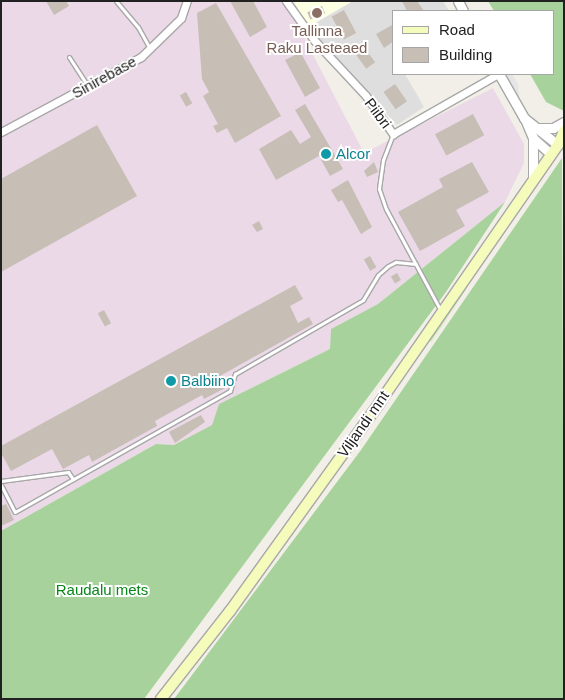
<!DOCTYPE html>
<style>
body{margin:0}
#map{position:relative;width:565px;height:700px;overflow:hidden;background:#f2efe8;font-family:Helvetica,sans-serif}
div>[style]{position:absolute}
.residential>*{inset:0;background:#dfdede}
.industrial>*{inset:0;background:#ebd9e7}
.education>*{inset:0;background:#fdffe3}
.grass>*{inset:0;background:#c8edad}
.forest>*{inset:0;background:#a8d29b}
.parking>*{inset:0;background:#e5e5e5}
.building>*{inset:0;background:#c7beb6;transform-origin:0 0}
.roads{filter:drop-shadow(1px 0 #a8a8a8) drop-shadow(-1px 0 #a8a8a8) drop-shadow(0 1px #a8a8a8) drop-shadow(0 -1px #a8a8a8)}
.service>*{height:3px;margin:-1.5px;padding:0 1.5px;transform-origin:1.5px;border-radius:1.5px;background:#fff}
.minor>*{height:7px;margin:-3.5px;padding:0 3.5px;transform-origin:3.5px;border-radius:3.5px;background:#fff}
.tertiary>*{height:9px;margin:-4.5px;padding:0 4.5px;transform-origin:4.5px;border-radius:4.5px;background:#fff}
.secondary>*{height:10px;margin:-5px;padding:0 5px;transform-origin:5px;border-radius:5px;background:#f5fcbb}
.dots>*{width:14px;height:14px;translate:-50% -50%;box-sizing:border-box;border:2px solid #fff;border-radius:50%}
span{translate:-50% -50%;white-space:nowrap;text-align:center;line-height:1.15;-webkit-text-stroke:4px #fff;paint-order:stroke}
.education-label{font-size:15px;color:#785e54}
.street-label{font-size:15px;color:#212121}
.culture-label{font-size:15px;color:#0d838f}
.left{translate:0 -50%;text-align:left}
.park-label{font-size:15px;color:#08861a}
.frame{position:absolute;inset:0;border:2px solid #212121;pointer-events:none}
.legend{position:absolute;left:392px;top:10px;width:162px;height:65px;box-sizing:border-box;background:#fff;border:1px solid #a6a6a6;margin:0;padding:6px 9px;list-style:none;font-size:15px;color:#212121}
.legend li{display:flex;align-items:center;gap:10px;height:25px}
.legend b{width:25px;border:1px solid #a6a6a6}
</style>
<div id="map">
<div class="residential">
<i style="clip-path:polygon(353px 1px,443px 1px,449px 11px,394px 11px,394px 74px,405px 74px,424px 107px,397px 125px,308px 27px)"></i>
</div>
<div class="industrial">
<i style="clip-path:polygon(1px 1px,285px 1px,364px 153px,493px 88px,524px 144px,524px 163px,505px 202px,378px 304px,331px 329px,330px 349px,219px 404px,212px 425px,174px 445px,156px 444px,1px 531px)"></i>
</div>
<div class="education">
<i style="clip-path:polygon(294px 1px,353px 1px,308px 27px)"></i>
</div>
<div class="grass">
<i style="clip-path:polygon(466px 287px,467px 288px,431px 342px,429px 340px)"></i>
</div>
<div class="forest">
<i style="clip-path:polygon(488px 1px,564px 1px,564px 111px,546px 102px,530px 74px,554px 74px,554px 11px,494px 11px)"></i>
<i style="clip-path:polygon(562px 158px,564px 699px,174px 699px,361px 450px)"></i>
<i style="clip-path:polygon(505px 202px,446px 292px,144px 699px,1px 699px,1px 531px,156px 444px,174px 445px,212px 425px,219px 404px,330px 349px,331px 329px,378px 304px)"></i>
</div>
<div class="parking">
<i style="clip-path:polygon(503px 74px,512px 74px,518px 84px,520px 102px)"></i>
</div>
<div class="building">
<i style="clip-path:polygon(46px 1px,66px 1px,69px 6px,54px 15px)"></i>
<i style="clip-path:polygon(230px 1px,253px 1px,267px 27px,250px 37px)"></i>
<i style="clip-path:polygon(402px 1px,417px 1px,424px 11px,407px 11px)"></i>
<i style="clip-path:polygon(216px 3px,281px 116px,235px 143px,227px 128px,217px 133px,213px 126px,218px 124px,203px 96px,209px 92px,202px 79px,197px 13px)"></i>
<i style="left:322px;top:6px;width:8px;height:16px;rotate:67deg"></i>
<i style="left:344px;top:10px;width:26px;height:14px;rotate:62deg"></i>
<i style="clip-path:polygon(394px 24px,394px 41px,384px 48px,376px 34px)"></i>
<i style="clip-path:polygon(296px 44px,320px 88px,305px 97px,285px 60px,295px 55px,290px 47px)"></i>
<i style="left:364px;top:47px;width:19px;height:11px;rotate:54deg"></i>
<i style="left:395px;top:84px;width:21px;height:14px;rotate:55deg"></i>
<i style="left:186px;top:92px;width:13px;height:7px;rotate:61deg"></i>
<i style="clip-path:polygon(305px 104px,343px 169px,330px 176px,319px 156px,276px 180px,259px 149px,291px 130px,300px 144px,311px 137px,295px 110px)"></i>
<i style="left:473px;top:114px;width:24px;height:43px;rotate:62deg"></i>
<i style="clip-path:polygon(97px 125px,137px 196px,1px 272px,1px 179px)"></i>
<i style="clip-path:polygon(374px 162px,378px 172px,367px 177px,364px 171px)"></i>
<i style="clip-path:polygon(472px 162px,489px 192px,456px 210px,465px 226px,420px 251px,398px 212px,443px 187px,439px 179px)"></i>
<i style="clip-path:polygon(348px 180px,372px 227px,361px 234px,342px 200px,338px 202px,331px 190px)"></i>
<i style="clip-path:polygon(259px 221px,263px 229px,257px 232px,252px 225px)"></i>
<i style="left:370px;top:256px;width:13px;height:7px;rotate:61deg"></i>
<i style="left:397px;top:273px;width:8px;height:7px;rotate:60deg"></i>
<i style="clip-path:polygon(295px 285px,303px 299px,290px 306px,298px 323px,309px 317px,313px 324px,220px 376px,227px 387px,204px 399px,202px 395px,155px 421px,157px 426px,92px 462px,89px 455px,63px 469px,52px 449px,11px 471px,1px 453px,1px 446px)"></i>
<i style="left:104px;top:310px;width:15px;height:7px;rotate:62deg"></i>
<i style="clip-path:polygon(201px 415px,205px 422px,175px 443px,169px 432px)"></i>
<i style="clip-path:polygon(6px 504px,14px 520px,1px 526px,1px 506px)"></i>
</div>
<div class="roads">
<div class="service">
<i style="left:116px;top:1px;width:34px;rotate:50deg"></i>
<i style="left:138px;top:27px;width:23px;rotate:61deg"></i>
<i style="left:69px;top:57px;width:35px;rotate:57deg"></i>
<i style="left:393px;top:134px;width:28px;rotate:111deg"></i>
<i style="left:383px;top:160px;width:29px;rotate:98deg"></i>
<i style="left:379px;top:189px;width:21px;rotate:71deg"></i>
<i style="left:386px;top:209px;width:116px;rotate:61.7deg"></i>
<i style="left:1px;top:481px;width:68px;rotate:-7.7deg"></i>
<i style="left:68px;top:472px;width:9px;rotate:54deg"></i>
<i style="left:1px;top:485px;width:30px;rotate:63deg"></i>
<i style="left:15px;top:512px;width:247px;rotate:-29.4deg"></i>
<i style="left:230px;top:391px;width:18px;rotate:-74deg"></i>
<i style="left:235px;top:374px;width:148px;rotate:-30deg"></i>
<i style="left:363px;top:300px;width:29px;rotate:-59deg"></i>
<i style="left:378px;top:275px;width:13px;rotate:-42deg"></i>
<i style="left:388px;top:266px;width:9px;rotate:-27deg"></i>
<i style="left:396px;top:262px;width:20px;rotate:6deg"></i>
</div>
<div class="minor">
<i style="left:286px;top:1px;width:48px;rotate:54.3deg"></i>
<i style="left:314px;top:40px;width:76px;rotate:47.1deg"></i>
<i style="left:366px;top:96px;width:47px;rotate:54.6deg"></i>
<i style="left:393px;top:134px;width:121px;rotate:-29.7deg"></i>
<i style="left:1px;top:132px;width:159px;rotate:-28.2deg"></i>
<i style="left:141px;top:57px;width:56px;rotate:-44.3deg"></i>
<i style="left:181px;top:18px;width:18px;rotate:-71deg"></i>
</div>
<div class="tertiary">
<i style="left:458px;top:1px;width:11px;rotate:63deg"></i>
<i style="left:499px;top:74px;width:51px;rotate:60.4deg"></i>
<i style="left:524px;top:118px;width:43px;rotate:38.5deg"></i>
<i style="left:525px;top:119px;width:21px;rotate:67deg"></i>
<i style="left:533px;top:138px;width:24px;rotate:42deg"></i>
<i style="left:536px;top:128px;width:17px"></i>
<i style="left:553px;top:128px;width:13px;rotate:-29deg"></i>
<i style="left:533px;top:138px;width:42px;rotate:90deg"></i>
</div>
<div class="secondary">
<i style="left:161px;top:699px;width:112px;rotate:-51.9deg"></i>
<i style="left:230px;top:611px;width:257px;rotate:-54.3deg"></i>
<i style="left:380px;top:402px;width:313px;rotate:-55.3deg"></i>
<i style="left:558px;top:145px;width:15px;rotate:-67deg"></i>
</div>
</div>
<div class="dots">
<i style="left:317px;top:13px;background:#8d6e63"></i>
<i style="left:326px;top:154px;background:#0f9aa8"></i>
<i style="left:171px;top:381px;background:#0f9aa8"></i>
</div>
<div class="education-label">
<span style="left:317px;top:39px">Tallinna<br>Raku Lasteaed</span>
</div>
<div class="street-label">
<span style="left:104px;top:77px;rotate:-29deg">Sinirebase</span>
<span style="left:378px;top:113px;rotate:53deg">Piibri</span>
<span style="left:363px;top:424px;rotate:-55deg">Viljandi mnt</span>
</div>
<div class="culture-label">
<span class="left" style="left:336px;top:154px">Alcor</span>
<span class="left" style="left:181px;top:381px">Balbiino</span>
</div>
<div class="park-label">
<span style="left:102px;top:590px">Raudalu mets</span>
</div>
<div class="frame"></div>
<ul class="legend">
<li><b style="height:6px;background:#f5fcbb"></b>Road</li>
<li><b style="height:14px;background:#c7beb6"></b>Building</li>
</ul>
</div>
